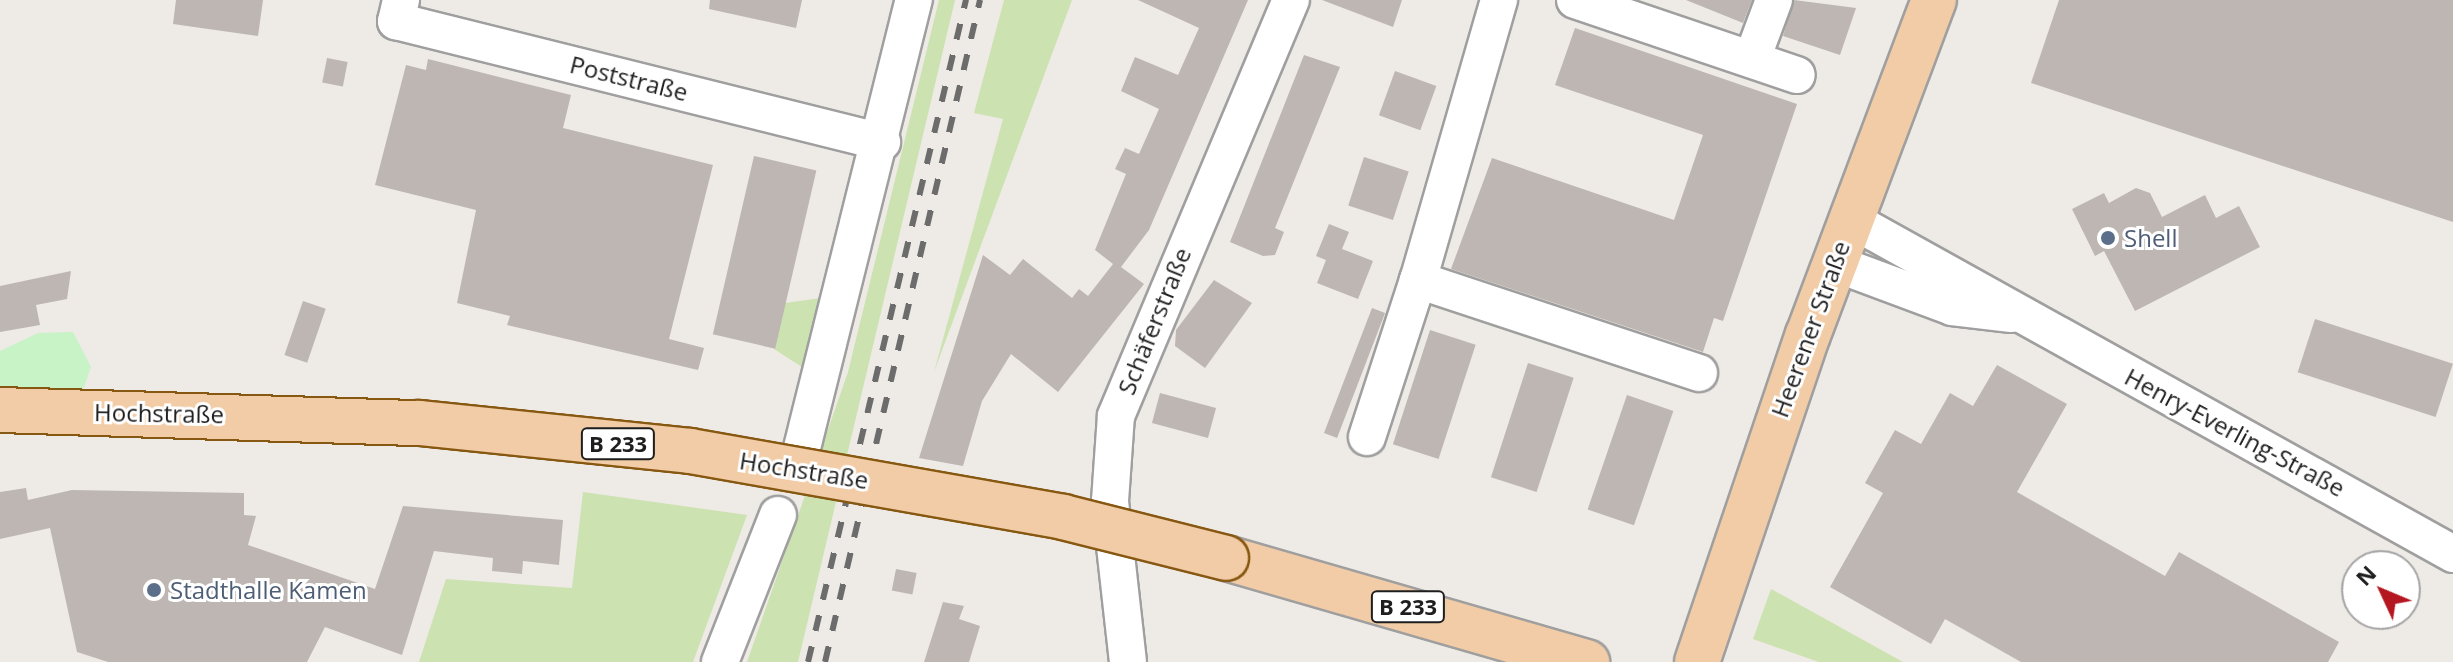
<!DOCTYPE html>
<meta charset="utf-8">
<style>
body{margin:0}
#map{position:relative;width:2453px;height:662px;overflow:hidden;background:#eeeae5;font-family:"Open Sans",sans-serif}
div>[style]{position:absolute}
.grass>*{inset:0;background:#cce2b0}
.park>*{inset:0;background:#c7f3c7}
.building>*{inset:0;background:#beb6b2;transform-origin:0 0}
.roads{filter:drop-shadow(2px 0 #9f9f9f) drop-shadow(-2px 0 #9f9f9f) drop-shadow(0 2px #9f9f9f) drop-shadow(0 -2px #9f9f9f)}
.minor>*{height:36px;margin:-18px;padding:0 18px;transform-origin:18px;border-radius:18px;background:#fff}
.major>*{height:44px;margin:-22px;padding:0 22px;transform-origin:22px;border-radius:22px;background:#f1cca6}
.rail>*{height:6px;margin-top:-3px;transform-origin:0;background:repeating-linear-gradient(90deg,#6c6c6c 0 16px,transparent 0 32px)}
.bridges{filter:drop-shadow(2px 0 #875811) drop-shadow(-2px 0 #875811) drop-shadow(0 2px #875811) drop-shadow(0 -2px #875811)}
.major-bridge>*{height:44px;margin:-22px;padding:0 22px;transform-origin:22px;border-radius:22px;background:#f1cca6}
.dots>*{width:22px;height:22px;translate:-50% -50%;box-sizing:border-box;border:4px solid #fff;border-radius:50%}
span{translate:-50% -50%;white-space:nowrap;text-align:center;line-height:1.15;-webkit-text-stroke:6px #fff;paint-order:stroke}
.shield-label span{padding:2px 6px;background:#fff;border:2px solid;border-radius:6px;-webkit-text-stroke-width:0}
.shield-label{font-size:22px;color:#1e1e1e;font-weight:700}
.street-label{font-size:24px;color:#1e1e1e}
.service-label{font-size:24px;color:#4e5e75}
.left{translate:0 -50%;text-align:left}
.north{position:absolute;left:2341px;top:550px;width:80px;height:80px;box-sizing:border-box;background:#fff;border:2px solid #a5a5a5;border-radius:50%;rotate:314deg;font-size:22px;font-weight:700;line-height:32px;text-align:center;color:#1e1e1e}
.north::after{content:'';display:block;margin:auto;width:28px;height:36px;background:#b51721;clip-path:polygon(50% 0,100% 100%,50% 72%,0 100%)}
</style>
<div id="map">
<div class="grass">
<i style="clip-path:polygon(939px 0,955px 0,798px 662px,747px 662px,848px 372px)"></i>
<i style="clip-path:polygon(1004px 0,1072px 0,934px 372px,1003px 119px,974px 113px)"></i>
<i style="clip-path:polygon(821px 298px,802px 367px,774px 349px,785px 303px)"></i>
<i style="clip-path:polygon(583px 492px,747px 515px,693px 662px,419px 662px,446px 579px,572px 588px)"></i>
<i style="clip-path:polygon(1771px 589px,1903px 662px,1819px 662px,1753px 639px)"></i>
</div>
<div class="park">
<i style="clip-path:polygon(73px 332px,91px 367px,83px 390px,62px 403px,0 399px,0 351px,38px 333px)"></i>
</div>
<div class="building">
<i style="clip-path:polygon(176px 0,263px 0,258px 36px,173px 24px)"></i>
<i style="clip-path:polygon(710px 0,802px 0,796px 28px,709px 9px)"></i>
<i style="clip-path:polygon(1138px 0,1248px 0,1149px 230px,1121px 267px,1144px 284px,1058px 392px,1011px 354px,982px 401px,963px 466px,919px 458px,983px 255px,1010px 275px,1023px 259px,1072px 298px,1079px 289px,1088px 296px,1113px 264px,1095px 250px,1126px 174px,1115px 169px,1125px 148px,1139px 154px,1159px 109px,1121px 91px,1135px 57px,1178px 75px,1199px 28px)"></i>
<i style="clip-path:polygon(1322px 0,1402px 0,1393px 27px)"></i>
<i style="clip-path:polygon(1686px 0,1752px 0,1743px 23px)"></i>
<i style="clip-path:polygon(1794px 0,1856px 8px,1840px 55px,1783px 36px)"></i>
<i style="clip-path:polygon(2059px 0,2453px 0,2453px 222px,2031px 83px)"></i>
<i style="clip-path:polygon(1575px 28px,1797px 104px,1723px 321px,1714px 318px,1703px 352px,1451px 269px,1492px 158px,1674px 220px,1703px 135px,1555px 85px)"></i>
<i style="clip-path:polygon(1304px 55px,1340px 67px,1275px 228px,1284px 232px,1275px 255px,1263px 256px,1230px 242px)"></i>
<i style="left:327px;top:58px;width:21px;height:25px;rotate:11deg"></i>
<i style="clip-path:polygon(428px 59px,571px 95px,563px 128px,713px 165px,669px 339px,704px 348px,698px 370px,507px 325px,510px 316px,457px 303px,476px 210px,375px 185px,406px 65px,426px 70px)"></i>
<i style="left:1395px;top:71px;width:44px;height:47px;rotate:20deg"></i>
<i style="left:754px;top:156px;width:64px;height:183px;rotate:13deg"></i>
<i style="left:1364px;top:157px;width:47px;height:51px;rotate:18deg"></i>
<i style="clip-path:polygon(2136px 188px,2150px 193px,2162px 217px,2205px 195px,2216px 218px,2239px 206px,2260px 247px,2135px 311px,2104px 251px,2095px 256px,2072px 209px,2104px 193px,2109px 203px)"></i>
<i style="clip-path:polygon(1329px 224px,1349px 232px,1342px 249px,1373px 261px,1358px 299px,1317px 283px,1326px 260px,1316px 256px)"></i>
<i style="clip-path:polygon(71px 271px,67px 299px,36px 305px,40px 325px,0 332px,0 286px)"></i>
<i style="clip-path:polygon(1214px 280px,1252px 303px,1205px 368px,1175px 346px,1176px 330px)"></i>
<i style="left:303px;top:301px;width:24px;height:57px;rotate:19deg"></i>
<i style="left:1372px;top:308px;width:14px;height:134px;rotate:21deg"></i>
<i style="left:2315px;top:319px;width:145px;height:56px;rotate:18deg"></i>
<i style="left:1430px;top:330px;width:48px;height:120px;rotate:18deg"></i>
<i style="left:1528px;top:363px;width:48px;height:120px;rotate:18deg"></i>
<i style="clip-path:polygon(1997px 365px,2067px 404px,2017px 492px,2165px 576px,2179px 552px,2339px 642px,2328px 662px,2021px 662px,1945px 619px,1931px 644px,1830px 587px,1883px 493px,1865px 483px,1895px 430px,1921px 444px,1950px 393px,1973px 406px)"></i>
<i style="left:1160px;top:393px;width:58px;height:31px;rotate:15deg"></i>
<i style="left:1627px;top:395px;width:49px;height:121px;rotate:19deg"></i>
<i style="clip-path:polygon(26px 488px,28px 500px,72px 490px,244px 493px,244px 515px,256px 516px,248px 545px,375px 589px,403px 506px,563px 520px,559px 565px,523px 561px,522px 574px,492px 571px,493px 558px,434px 551px,402px 655px,325px 627px,307px 662px,108px 662px,77px 652px,50px 528px,0 539px,0 492px)"></i>
<i style="left:896px;top:569px;width:21px;height:22px;rotate:11deg"></i>
<i style="clip-path:polygon(943px 602px,964px 606px,959px 619px,980px 626px,969px 662px,924px 662px)"></i>
</div>
<div class="roads">
<div class="minor">
<i style="left:401px;top:0;width:22px;rotate:103deg"></i>
<i style="left:396px;top:21px;width:501px;rotate:13.98deg"></i>
<i style="left:1499px;top:0;width:291px;rotate:106.1deg"></i>
<i style="left:1418px;top:280px;width:296px;rotate:18.3deg"></i>
<i style="left:1575px;top:0;width:234px;rotate:18.7deg"></i>
<i style="left:1752px;top:59px;width:63px;rotate:-69.6deg"></i>
<i style="left:1850px;top:219px;width:690px;rotate:29.05deg"></i>
<i style="left:1834px;top:263px;width:126px;rotate:20.4deg"></i>
<i style="left:1952px;top:307px;width:60px;rotate:6.7deg"></i>
<i style="left:1367px;top:437px;width:165px;rotate:-72deg"></i>
<i style="left:802px;top:448px;width:462px;rotate:-76deg"></i>
<i style="left:720px;top:662px;width:158px;rotate:-68.5deg"></i>
<i style="left:1128px;top:662px;width:162px;rotate:-96.4deg"></i>
<i style="left:1110px;top:501px;width:85px;rotate:-86deg"></i>
<i style="left:1116px;top:416px;width:451px;rotate:-67.2deg"></i>
</div>
<div class="major">
<i style="left:1226px;top:558px;width:376px;rotate:16.1deg"></i>
<i style="left:1697px;top:662px;width:345px;rotate:-71.3deg"></i>
<i style="left:1808px;top:335px;width:358px;rotate:-69.4deg"></i>
</div>
</div>
<div class="rail">
<i style="left:808px;top:662px;width:681px;rotate:-76.58deg"></i>
<i style="left:825px;top:662px;width:680px;rotate:-76.82deg"></i>
</div>
<div class="bridges">
<div class="major-bridge">
<i style="left:0;top:410px;width:419px;rotate:1.8deg"></i>
<i style="left:419px;top:423px;width:272px;rotate:5.9deg"></i>
<i style="left:690px;top:451px;width:379px;rotate:10deg"></i>
<i style="left:1063px;top:517px;width:168px;rotate:14.1deg"></i>
</div>
</div>
<div class="dots">
<i style="left:2108px;top:238px;background:#5c6f8a"></i>
<i style="left:154px;top:590px;background:#5c6f8a"></i>
</div>
<div class="shield-label">
<span style="left:618px;top:444px">B 233</span>
<span style="left:1408px;top:607px">B 233</span>
</div>
<div class="street-label">
<span style="left:629px;top:78px;rotate:14deg">Poststraße</span>
<span style="left:1154px;top:321px;rotate:-68deg">Schäferstraße</span>
<span style="left:1810px;top:329px;rotate:-70deg">Heerener Straße</span>
<span style="left:159px;top:413px;rotate:1deg">Hochstraße</span>
<span style="left:2235px;top:432px;rotate:28deg">Henry-Everling-Straße</span>
<span style="left:804px;top:470px;rotate:9deg">Hochstraße</span>
</div>
<div class="service-label">
<span class="left" style="left:2124px;top:238px">Shell</span>
<span class="left" style="left:170px;top:590px">Stadthalle Kamen</span>
</div>
<div class="north">N</div>
</div>
